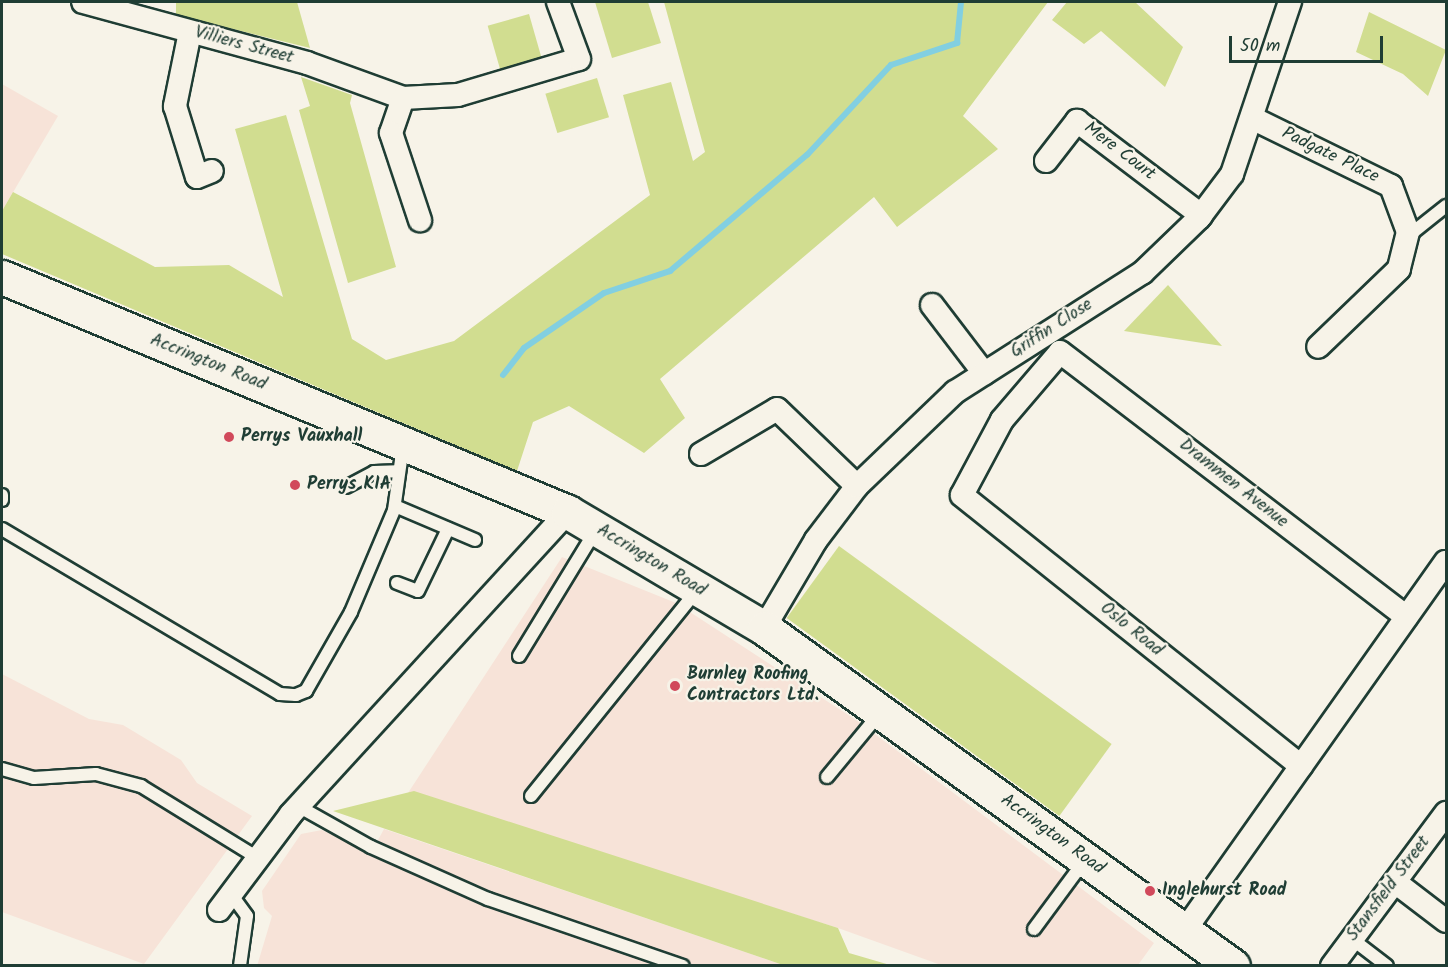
<!DOCTYPE html>
<style>
body{margin:0}
#map{position:relative;width:1448px;height:967px;overflow:hidden;background:#f7f3e8;font-family:Kalam,sans-serif}
div>[style]{position:absolute}
.built>*{inset:0;background:#f7e3d8}
.green>*{inset:0;background:#d1dd90;transform-origin:0 0}
.stream>*{height:6px;margin:-3px;padding:0 3px;transform-origin:3px;border-radius:3px;background:#82cfe1}
.roads{filter:drop-shadow(2px 0 #1f3d34) drop-shadow(-2px 0 #1f3d34) drop-shadow(0 2px #1f3d34) drop-shadow(0 -2px #1f3d34)}
.service>*{height:12px;margin:-6px;padding:0 6px;transform-origin:6px;border-radius:6px;background:#f7f3e8}
.minor>*{height:22px;margin:-11px;padding:0 11px;transform-origin:11px;border-radius:11px;background:#f7f3e8}
.primary>*{height:33px;margin:-16.5px;padding:0 16.5px;transform-origin:16.5px;border-radius:16.5px;background:#f7f3e8}
.dots>*{width:16px;height:16px;translate:-50% -50%;box-sizing:border-box;border:3px solid #f7f3e8;border-radius:50%}
span{translate:-50% -50%;white-space:nowrap;text-align:center;line-height:1.15;-webkit-text-stroke:4.5px #f7f3e8;paint-order:stroke}
.street-label{font-size:18px;color:#1f3d34}
.poi-label{font-size:18px;color:#1f3d34;font-weight:700}
.left{translate:0 -50%;text-align:left}
.frame{position:absolute;inset:0;border:3px solid #1f3d34;pointer-events:none}
.scale{position:absolute;left:1229px;top:36px;width:154px;height:27px;box-sizing:border-box;border:3px solid #1f3d34;border-top:0;padding-left:8px;font-size:18px;line-height:21px;white-space:nowrap;color:#1f3d34;-webkit-text-stroke:4px #f7f3e8;paint-order:stroke}
</style>
<div id="map">
<div class="built">
<i style="clip-path:polygon(2px 84px,58px 116px,2px 211px)"></i>
<i style="clip-path:polygon(562px 557px,676px 603px,856px 720px,1154px 943px,1138px 965px,941px 965px,838px 928px,408px 793px)"></i>
<i style="clip-path:polygon(2px 674px,89px 719px,123px 725px,181px 760px,197px 783px,252px 816px,144px 964px,2px 912px)"></i>
<i style="clip-path:polygon(384px 829px,783px 965px,257px 966px,272px 916px,264px 908px,262px 891px,301px 834px,322px 830px,371px 853px)"></i>
</div>
<div class="green">
<i style="clip-path:polygon(176px 2px,297px 2px,310px 48px,176px 15px)"></i>
<i style="clip-path:polygon(595px 2px,648px 2px,661px 43px,612px 58px)"></i>
<i style="clip-path:polygon(664px 2px,1048px 2px,963px 116px,998px 149px,897px 227px,874px 197px,660px 379px,685px 418px,644px 453px,569px 406px,533px 422px,517px 471px,2px 254px,2px 211px,13px 192px,155px 267px,229px 265px,283px 297px,235px 129px,286px 115px,352px 339px,386px 360px,454px 341px,650px 195px,623px 95px,671px 82px,693px 161px,705px 152px)"></i>
<i style="clip-path:polygon(1067px 2px,1135px 2px,1183px 47px,1165px 87px,1101px 31px,1084px 44px,1052px 20px)"></i>
<i style="clip-path:polygon(1369px 12px,1446px 50px,1428px 96px,1403px 74px,1356px 52px)"></i>
<i style="left:529px;top:14px;width:48px;height:43px;rotate:74deg"></i>
<i style="clip-path:polygon(301px 77px,352px 95px,350px 103px,396px 267px,348px 283px,299px 110px,310px 106px)"></i>
<i style="left:597px;top:78px;width:41px;height:54px;rotate:73deg"></i>
<i style="clip-path:polygon(1168px 285px,1222px 346px,1124px 331px)"></i>
<i style="left:839px;top:546px;width:337px;height:89px;rotate:36deg"></i>
<i style="clip-path:polygon(414px 791px,838px 928px,849px 953px,890px 965px,783px 965px,333px 811px)"></i>
</div>
<div class="stream">
<i style="left:503px;top:375px;width:34px;rotate:-52deg"></i>
<i style="left:524px;top:348px;width:97px;rotate:-34.5deg"></i>
<i style="left:604px;top:293px;width:70px;rotate:-18.4deg"></i>
<i style="left:670px;top:271px;width:180px;rotate:-40.3deg"></i>
<i style="left:807px;top:155px;width:123px;rotate:-47deg"></i>
<i style="left:891px;top:65px;width:70px;rotate:-18.4deg"></i>
<i style="left:957px;top:43px;width:41px;rotate:-84.4deg"></i>
</div>
<div class="roads">
<div class="service">
<i style="left:1407px;top:237px;width:50px;rotate:-38.5deg"></i>
<i style="left:346px;top:487px;width:32px;rotate:-28deg"></i>
<i style="left:374px;top:472px;width:23px;rotate:-2deg"></i>
<i style="left:2px;top:495px;width:5px;rotate:90deg"></i>
<i style="left:395px;top:506px;width:87px;rotate:23deg"></i>
<i style="left:2px;top:529px;width:323px;rotate:30.7deg"></i>
<i style="left:280px;top:694px;width:16px;rotate:4deg"></i>
<i style="left:296px;top:695px;width:11px;rotate:-22deg"></i>
<i style="left:306px;top:691px;width:91px;rotate:-60.3deg"></i>
<i style="left:351px;top:612px;width:111px;rotate:-67.1deg"></i>
<i style="left:394px;top:510px;width:65px;rotate:-82deg"></i>
<i style="left:397px;top:583px;width:22px;rotate:21deg"></i>
<i style="left:418px;top:591px;width:69px;rotate:-64.2deg"></i>
<i style="left:519px;top:656px;width:148px;rotate:-58.6deg"></i>
<i style="left:2px;top:769px;width:33px;rotate:16deg"></i>
<i style="left:34px;top:778px;width:62px;rotate:-3.7deg"></i>
<i style="left:96px;top:774px;width:47px;rotate:14.9deg"></i>
<i style="left:141px;top:786px;width:137px;rotate:31.6deg"></i>
<i style="left:827px;top:777px;width:83px;rotate:-50.4deg"></i>
<i style="left:531px;top:796px;width:265px;rotate:-51.1deg"></i>
<i style="left:298px;top:806px;width:84px;rotate:29.3deg"></i>
<i style="left:371px;top:847px;width:128px;rotate:24deg"></i>
<i style="left:488px;top:899px;width:206px;rotate:19deg"></i>
<i style="left:231px;top:894px;width:27px;rotate:54deg"></i>
<i style="left:247px;top:916px;width:50px;rotate:98deg"></i>
<i style="left:1034px;top:929px;width:86px;rotate:-53.5deg"></i>
<i style="left:1352px;top:939px;width:44px;rotate:37.6deg"></i>
</div>
<div class="minor">
<i style="left:83px;top:2px;width:232px;rotate:15.2deg"></i>
<i style="left:307px;top:63px;width:102px;rotate:20deg"></i>
<i style="left:403px;top:98px;width:55px;rotate:-3.1deg"></i>
<i style="left:458px;top:95px;width:126px;rotate:-16.6deg"></i>
<i style="left:579px;top:59px;width:61px;rotate:-110.2deg"></i>
<i style="left:190px;top:32px;width:76px;rotate:101.5deg"></i>
<i style="left:175px;top:106px;width:74px;rotate:72.8deg"></i>
<i style="left:197px;top:177px;width:16px;rotate:-22deg"></i>
<i style="left:403px;top:98px;width:37px;rotate:109deg"></i>
<i style="left:391px;top:133px;width:92px;rotate:71.6deg"></i>
<i style="left:1252px;top:118px;width:155px;rotate:26.1deg"></i>
<i style="left:1391px;top:186px;width:49px;rotate:69.7deg"></i>
<i style="left:1408px;top:232px;width:38px;rotate:104deg"></i>
<i style="left:1399px;top:269px;width:112px;rotate:136.1deg"></i>
<i style="left:1046px;top:161px;width:51px;rotate:-52.2deg"></i>
<i style="left:1077px;top:121px;width:156px;rotate:37.2deg"></i>
<i style="left:932px;top:305px;width:86px;rotate:52.6deg"></i>
<i style="left:701px;top:454px;width:88px;rotate:-30.6deg"></i>
<i style="left:777px;top:409px;width:111px;rotate:43.9deg"></i>
<i style="left:764px;top:628px;width:102px;rotate:-59.4deg"></i>
<i style="left:816px;top:540px;width:68px;rotate:-52.8deg"></i>
<i style="left:857px;top:486px;width:136px;rotate:-43.8deg"></i>
<i style="left:955px;top:392px;width:222px;rotate:-32.5deg"></i>
<i style="left:1142px;top:273px;width:79px;rotate:-44deg"></i>
<i style="left:1199px;top:218px;width:55px;rotate:-53.1deg"></i>
<i style="left:1232px;top:174px;width:182px;rotate:-71.4deg"></i>
<i style="left:1301px;top:766px;width:434px;rotate:-141.4deg"></i>
<i style="left:962px;top:495px;width:85px;rotate:-61.9deg"></i>
<i style="left:1002px;top:420px;width:89px;rotate:-49.5deg"></i>
<i style="left:1060px;top:352px;width:436px;rotate:37.4deg"></i>
<i style="left:1395px;top:882px;width:64px;rotate:37.4deg"></i>
<i style="left:219px;top:910px;width:120px;rotate:-53.1deg"></i>
<i style="left:291px;top:814px;width:410px;rotate:-47.5deg"></i>
<i style="left:1185px;top:930px;width:451px;rotate:-54.7deg"></i>
<i style="left:1332px;top:966px;width:191px;rotate:-53.3deg"></i>
</div>
<div class="primary">
<i style="left:2px;top:277px;width:613px;rotate:22.55deg"></i>
<i style="left:568px;top:512px;width:228px;rotate:30.6deg"></i>
<i style="left:764px;top:628px;width:578px;rotate:35.78deg"></i>
</div>
</div>
<div class="dots">
<i style="left:229px;top:437px;background:#d1495b"></i>
<i style="left:295px;top:485px;background:#d1495b"></i>
<i style="left:675px;top:686px;background:#d1495b"></i>
<i style="left:1150px;top:891px;background:#d1495b"></i>
</div>
<div class="street-label">
<span style="left:244px;top:46px;rotate:15deg">Villiers Street</span>
<span style="left:1119px;top:152px;rotate:37deg">Mere Court</span>
<span style="left:1330px;top:156px;rotate:26deg">Padgate Place</span>
<span style="left:1052px;top:329px;rotate:-33deg">Griffin Close</span>
<span style="left:208px;top:363px;rotate:22deg">Accrington Road</span>
<span style="left:1233px;top:484px;rotate:38deg">Drammen Avenue</span>
<span style="left:651px;top:561px;rotate:31deg">Accrington Road</span>
<span style="left:1131px;top:630px;rotate:39deg">Oslo Road</span>
<span style="left:1052px;top:835px;rotate:36deg">Accrington Road</span>
<span style="left:1389px;top:889px;rotate:-53deg">Stansfield Street</span>
</div>
<div class="poi-label">
<span class="left" style="left:241px;top:437px">Perrys Vauxhall</span>
<span class="left" style="left:307px;top:485px">Perrys KIA</span>
<span class="left" style="left:687px;top:686px">Burnley Roofing<br>Contractors Ltd.</span>
<span class="left" style="left:1162px;top:891px">Inglehurst Road</span>
</div>
<div class="frame"></div>
<div class="scale">50 m</div>
</div>
